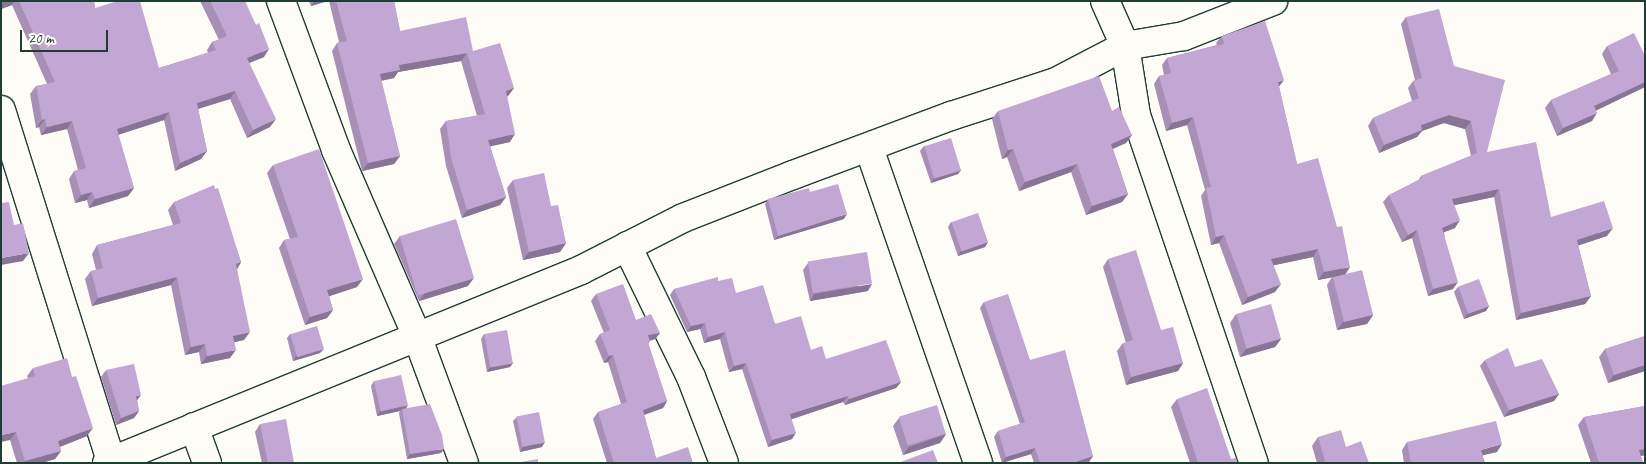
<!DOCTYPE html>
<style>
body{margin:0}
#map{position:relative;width:1646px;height:464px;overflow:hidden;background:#fdfcf7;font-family:Caveat,sans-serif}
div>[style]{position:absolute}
.roads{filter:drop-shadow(1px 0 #1f3d34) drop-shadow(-1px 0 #1f3d34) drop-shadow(0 1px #1f3d34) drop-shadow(0 -1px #1f3d34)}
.minor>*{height:28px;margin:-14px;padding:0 14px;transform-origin:14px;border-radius:14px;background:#fdfcf7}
.wall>*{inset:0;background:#a78fb5}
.shaded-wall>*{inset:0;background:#887494}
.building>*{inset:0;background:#c2a6d3;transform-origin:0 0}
span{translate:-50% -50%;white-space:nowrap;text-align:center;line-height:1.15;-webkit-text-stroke:5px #fdfcf7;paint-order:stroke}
.frame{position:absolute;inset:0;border:2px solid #1f3d34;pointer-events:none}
.scale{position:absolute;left:20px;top:30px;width:88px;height:22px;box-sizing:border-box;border:2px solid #1f3d34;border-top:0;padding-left:6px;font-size:15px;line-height:18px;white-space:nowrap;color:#1f3d34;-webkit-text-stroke:4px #fdfcf7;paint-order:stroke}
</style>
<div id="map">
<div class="roads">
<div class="minor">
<i style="left:281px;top:1px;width:159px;rotate:69.7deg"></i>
<i style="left:336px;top:150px;width:203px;rotate:66.5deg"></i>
<i style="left:417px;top:336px;width:135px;rotate:69.7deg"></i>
<i style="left:1105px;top:1px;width:49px;rotate:66deg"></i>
<i style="left:1125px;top:46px;width:70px;rotate:80.9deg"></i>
<i style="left:1136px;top:115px;width:367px;rotate:71.3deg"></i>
<i style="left:1px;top:110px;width:368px;rotate:72.6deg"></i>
<i style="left:869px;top:148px;width:333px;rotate:70.9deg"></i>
<i style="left:627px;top:246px;width:146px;rotate:64deg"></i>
<i style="left:691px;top:377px;width:92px;rotate:69deg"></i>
<i style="left:194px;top:427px;width:38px;rotate:70deg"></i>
<i style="left:107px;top:463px;width:512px;rotate:-22.15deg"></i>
<i style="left:581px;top:270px;width:114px;rotate:-27deg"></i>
<i style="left:683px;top:218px;width:118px;rotate:-21.4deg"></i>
<i style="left:793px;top:175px;width:169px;rotate:-20.5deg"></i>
<i style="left:951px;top:116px;width:110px;rotate:-17.9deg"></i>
<i style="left:1056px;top:82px;width:78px;rotate:-27.6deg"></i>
<i style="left:1125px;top:46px;width:60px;rotate:-9.6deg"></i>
<i style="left:1184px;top:36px;width:96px;rotate:-21.5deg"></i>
</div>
</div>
<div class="wall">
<i style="clip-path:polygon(1px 1px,94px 1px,95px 8px,159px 68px,208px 53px,207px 50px,212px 42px,219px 40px,200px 1px,245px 1px,264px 57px,249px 63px,270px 127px,247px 138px,230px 99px,198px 109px,207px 151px,201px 159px,175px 171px,164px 120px,118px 135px,134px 188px,128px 196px,89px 208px,87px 200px,75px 203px,69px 179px,74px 171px,78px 170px,67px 129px,41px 135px,39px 127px,36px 128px,30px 94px,36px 86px,47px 84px,12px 5px,1px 9px)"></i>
<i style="clip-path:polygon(309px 1px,328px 1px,311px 6px)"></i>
<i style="clip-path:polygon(329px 1px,394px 1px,400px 31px,473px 51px,514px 88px,507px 97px,510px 142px,490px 146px,506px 197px,500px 205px,462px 218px,446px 166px,440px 129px,446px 121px,477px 116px,461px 61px,398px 72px,394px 78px,381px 81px,400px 156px,394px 164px,362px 171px,332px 51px,337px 43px,339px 42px)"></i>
<i style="clip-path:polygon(1406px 17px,1454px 66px,1487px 152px,1551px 217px,1607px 236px,1578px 245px,1591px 296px,1585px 304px,1516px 320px,1494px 197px,1454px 205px,1455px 228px,1444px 232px,1453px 289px,1428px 296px,1412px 238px,1402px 242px,1383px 202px,1389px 195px,1418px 181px,1421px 176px,1471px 156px,1465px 129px,1444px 123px,1422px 131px,1417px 137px,1379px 153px,1368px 126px,1373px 118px,1412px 101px,1408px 88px,1413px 81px,1415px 80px,1401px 24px)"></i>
<i style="clip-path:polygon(1222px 36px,1279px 87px,1297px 164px,1345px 274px,1373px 315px,1367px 324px,1337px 330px,1327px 285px,1332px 277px,1318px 280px,1313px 257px,1274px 265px,1275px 292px,1242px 305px,1219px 243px,1211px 245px,1201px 196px,1205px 190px,1187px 125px,1166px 131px,1154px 84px,1159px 76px,1164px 75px,1162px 65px,1167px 58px,1217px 45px,1216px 43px)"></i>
<i style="clip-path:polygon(1607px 46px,1645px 56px,1645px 87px,1596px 110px,1592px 121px,1557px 136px,1545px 108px,1551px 100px,1611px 74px,1602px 54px)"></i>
<i style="clip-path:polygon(998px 111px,1112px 111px,1132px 135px,1126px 143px,1113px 149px,1128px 194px,1122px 202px,1086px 215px,1071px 172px,1019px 191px,1007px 157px,1002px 159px,992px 119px)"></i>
<i style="clip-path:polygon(924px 146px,961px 170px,958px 174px,931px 183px,920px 151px)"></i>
<i style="clip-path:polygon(273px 165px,357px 287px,329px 296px,333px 310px,327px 318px,305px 325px,279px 248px,284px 240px,290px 239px,267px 173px)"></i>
<i style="clip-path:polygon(513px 180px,551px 206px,566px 243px,560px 252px,523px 260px,507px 188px)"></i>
<i style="clip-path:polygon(215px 189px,241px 262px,237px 269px,244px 340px,234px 342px,230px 358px,201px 364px,199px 352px,185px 355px,171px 285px,92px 306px,85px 279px,91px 271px,96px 270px,92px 254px,97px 245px,173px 225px,168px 210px,174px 202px)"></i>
<i style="clip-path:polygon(810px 192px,844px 219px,774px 240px,765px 204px,768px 199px)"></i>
<i style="clip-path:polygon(951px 222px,988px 242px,985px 247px,958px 256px,948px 227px)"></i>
<i style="clip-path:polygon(400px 236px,468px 286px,419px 301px,394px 244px)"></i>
<i style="clip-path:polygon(1108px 259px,1161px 330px,1183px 363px,1178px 371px,1126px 385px,1117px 351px,1123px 343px,1126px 343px,1103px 267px)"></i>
<i style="clip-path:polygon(808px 263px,868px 291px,810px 301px,803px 270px)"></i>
<i style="clip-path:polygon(718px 281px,811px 350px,826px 359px,901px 382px,896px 388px,845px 405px,843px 402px,792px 419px,792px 439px,768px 447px,742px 369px,729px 372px,720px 339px,704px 343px,700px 329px,687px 332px,670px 295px,674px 289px)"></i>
<i style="clip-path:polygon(1458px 287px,1489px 306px,1486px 311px,1464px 319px,1454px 292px)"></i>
<i style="clip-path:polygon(596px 294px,636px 320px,660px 333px,655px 339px,650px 341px,648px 344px,667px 401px,663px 408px,644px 415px,656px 458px,693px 463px,607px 463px,593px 419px,598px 412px,621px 404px,608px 362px,604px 363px,595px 341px,600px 334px,604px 333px,591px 301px)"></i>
<i style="clip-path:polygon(984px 302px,1030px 360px,1093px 456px,1089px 462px,1034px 463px,1031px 454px,1002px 463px,994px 437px,998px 431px,1020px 424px,980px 308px)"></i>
<i style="clip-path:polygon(1236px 314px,1281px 339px,1275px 347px,1240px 357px,1230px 323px)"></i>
<i style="clip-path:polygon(290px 334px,320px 353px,293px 361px,287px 338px)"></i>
<i style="clip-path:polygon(484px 334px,513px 363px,510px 367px,487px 372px,481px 339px)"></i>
<i style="clip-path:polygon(1645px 336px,1645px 371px,1608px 383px,1599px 357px,1605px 349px)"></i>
<i style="clip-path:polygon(1485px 360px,1559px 394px,1554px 401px,1504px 417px,1480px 366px)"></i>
<i style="clip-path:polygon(33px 368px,87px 436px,60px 447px,61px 451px,55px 459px,42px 463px,17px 463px,10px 440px,28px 378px,27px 376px)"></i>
<i style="clip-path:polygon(106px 370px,137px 400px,139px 411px,134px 418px,116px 425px,101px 377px)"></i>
<i style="clip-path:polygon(374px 381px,406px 408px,441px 453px,407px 459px,399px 413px,400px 411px,377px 416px,371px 386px)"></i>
<i style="clip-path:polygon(1177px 399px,1231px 459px,1237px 463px,1190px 463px,1171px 407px)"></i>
<i style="clip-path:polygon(1645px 406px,1645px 455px,1641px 456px,1643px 463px,1591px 463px,1578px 425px,1584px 417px)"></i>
<i style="clip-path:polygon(517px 417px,542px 447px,520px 452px,513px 421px)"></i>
<i style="clip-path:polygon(899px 418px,946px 434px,940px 443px,903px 455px,893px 426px)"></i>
<i style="clip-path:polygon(260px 424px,294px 463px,262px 463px,255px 432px)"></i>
<i style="clip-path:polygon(1318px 437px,1346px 447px,1369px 463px,1317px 463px,1312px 446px)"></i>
<i style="clip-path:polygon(1407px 442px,1497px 452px,1482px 455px,1485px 463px,1404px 463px,1402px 450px)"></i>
</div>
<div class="shaded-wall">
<i style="clip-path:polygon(5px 1px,14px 1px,12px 5px,1px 9px,1px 3px)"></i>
<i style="clip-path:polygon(314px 1px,328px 1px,311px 6px)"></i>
<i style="clip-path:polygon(269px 49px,264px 57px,242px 66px,247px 58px)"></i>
<i style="clip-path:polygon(467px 53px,461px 61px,398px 72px,394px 78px,374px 82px,380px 74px,399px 65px)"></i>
<i style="clip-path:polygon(1284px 80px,1278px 88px,1278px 82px)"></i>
<i style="clip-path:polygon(1645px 82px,1645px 87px,1589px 114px,1594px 106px)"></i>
<i style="clip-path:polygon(514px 88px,508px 96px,500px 99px,506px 91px)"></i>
<i style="clip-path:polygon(235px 91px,230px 99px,191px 111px,197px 103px)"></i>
<i style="clip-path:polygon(169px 112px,164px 120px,111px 137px,117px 129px)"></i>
<i style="clip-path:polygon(1597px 113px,1592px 121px,1557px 136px,1563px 128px)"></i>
<i style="clip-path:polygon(1449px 115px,1471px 121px,1465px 129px,1444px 123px,1422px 131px,1417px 137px,1379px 153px,1384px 145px,1421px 125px)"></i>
<i style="clip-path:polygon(1193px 117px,1187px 125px,1166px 131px,1172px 123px)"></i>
<i style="clip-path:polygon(45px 119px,39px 127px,36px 128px,42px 120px)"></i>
<i style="clip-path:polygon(276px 119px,270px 127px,247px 138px,253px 130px)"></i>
<i style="clip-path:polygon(72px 121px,67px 129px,41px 135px,47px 127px)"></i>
<i style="clip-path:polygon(515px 134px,510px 142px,483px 148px,488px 140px)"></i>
<i style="clip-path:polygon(1132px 135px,1126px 143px,1105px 152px,1111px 144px)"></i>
<i style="clip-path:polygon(1013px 149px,1007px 157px,1002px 159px,1008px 150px)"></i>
<i style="clip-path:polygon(207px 151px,201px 159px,175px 171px,180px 163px)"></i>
<i style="clip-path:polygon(400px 156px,394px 164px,362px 171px,368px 163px)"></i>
<i style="clip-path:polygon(1077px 164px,1071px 172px,1019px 191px,1025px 182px)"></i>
<i style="clip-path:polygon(961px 170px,958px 174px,931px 183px,934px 178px)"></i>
<i style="clip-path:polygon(134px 188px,128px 196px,89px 208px,95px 199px)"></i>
<i style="clip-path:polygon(1499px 189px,1494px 197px,1446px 207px,1452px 199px)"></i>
<i style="clip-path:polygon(92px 192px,87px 200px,75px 203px,81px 195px)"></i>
<i style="clip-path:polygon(1128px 194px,1122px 202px,1086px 215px,1092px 206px)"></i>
<i style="clip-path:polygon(506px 197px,500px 205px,462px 218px,467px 210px)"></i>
<i style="clip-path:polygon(847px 214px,844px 219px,774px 240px,778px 236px)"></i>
<i style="clip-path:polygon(1460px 220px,1455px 228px,1437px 235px,1442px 228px)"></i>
<i style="clip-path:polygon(1613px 228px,1607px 236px,1571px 248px,1577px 240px)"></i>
<i style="clip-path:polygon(1417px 230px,1412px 238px,1402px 242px,1408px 235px)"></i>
<i style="clip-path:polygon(1224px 235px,1219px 243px,1211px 245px,1216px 237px)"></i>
<i style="clip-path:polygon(988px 242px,985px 247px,958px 256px,961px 251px)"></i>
<i style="clip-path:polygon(566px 243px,560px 252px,523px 260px,529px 252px)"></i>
<i style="clip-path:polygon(1318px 249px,1313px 257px,1266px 267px,1271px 259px)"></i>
<i style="clip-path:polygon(29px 253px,23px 261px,1px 265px,1px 258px)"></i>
<i style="clip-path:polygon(241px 262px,236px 271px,236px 264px)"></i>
<i style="clip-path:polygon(1350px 267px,1345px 275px,1318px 280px,1324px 272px)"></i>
<i style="clip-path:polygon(177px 277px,171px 285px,92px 306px,98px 298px)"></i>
<i style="clip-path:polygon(474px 278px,468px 286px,419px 301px,425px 293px)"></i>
<i style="clip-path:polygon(363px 279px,357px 287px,321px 299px,327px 290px)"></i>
<i style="clip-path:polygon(1458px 282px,1453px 289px,1428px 296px,1433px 289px)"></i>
<i style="clip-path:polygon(872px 284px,868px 291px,810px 301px,814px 294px)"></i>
<i style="clip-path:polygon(1281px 284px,1275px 292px,1242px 305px,1248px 297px)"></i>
<i style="clip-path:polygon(1591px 296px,1585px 304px,1516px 320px,1521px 313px)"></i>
<i style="clip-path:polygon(1489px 306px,1486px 311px,1464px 319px,1467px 314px)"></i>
<i style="clip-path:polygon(333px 310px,327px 318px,305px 325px,310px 317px)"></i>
<i style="clip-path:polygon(1373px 315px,1367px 324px,1337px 330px,1343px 322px)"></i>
<i style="clip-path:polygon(705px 323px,700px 329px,687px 332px,691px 326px)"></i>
<i style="clip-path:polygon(250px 332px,244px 340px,227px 344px,233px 336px)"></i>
<i style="clip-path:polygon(725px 332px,720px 339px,704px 343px,708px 337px)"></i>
<i style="clip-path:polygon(660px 333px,655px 339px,643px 342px,648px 335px)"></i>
<i style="clip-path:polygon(1281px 339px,1275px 347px,1240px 357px,1246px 349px)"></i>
<i style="clip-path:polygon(205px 344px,199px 352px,185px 355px,191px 347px)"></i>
<i style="clip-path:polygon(324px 349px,320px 353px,293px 361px,296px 356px)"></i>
<i style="clip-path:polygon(236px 350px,230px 358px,201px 364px,207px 356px)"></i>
<i style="clip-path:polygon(613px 355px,608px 362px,604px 363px,609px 356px)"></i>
<i style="clip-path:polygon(513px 363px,510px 367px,487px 372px,490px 367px)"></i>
<i style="clip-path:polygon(746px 363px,742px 369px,729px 372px,734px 366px)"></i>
<i style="clip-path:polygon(1183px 363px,1178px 371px,1126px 385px,1131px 377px)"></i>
<i style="clip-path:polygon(1645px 365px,1645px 371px,1608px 383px,1614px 375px)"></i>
<i style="clip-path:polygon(901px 382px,896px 388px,845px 405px,849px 399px)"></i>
<i style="clip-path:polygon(1559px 394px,1554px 401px,1504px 417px,1509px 410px)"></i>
<i style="clip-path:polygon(141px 395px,136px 402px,136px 396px)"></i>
<i style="clip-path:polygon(848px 396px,843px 402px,786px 421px,790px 414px)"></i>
<i style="clip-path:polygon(667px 401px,663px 408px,638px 417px,643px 410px)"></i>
<i style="clip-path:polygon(408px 405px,405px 410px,402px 409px,400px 411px,377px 416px,380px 411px)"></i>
<i style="clip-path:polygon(139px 411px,134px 418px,116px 425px,121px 418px)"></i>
<i style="clip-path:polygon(93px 428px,87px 436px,52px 450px,58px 441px)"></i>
<i style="clip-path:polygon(16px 432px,10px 440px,1px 442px,1px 435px)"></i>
<i style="clip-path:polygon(796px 433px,792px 439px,768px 447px,772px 440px)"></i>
<i style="clip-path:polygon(946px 434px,940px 443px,903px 455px,909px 447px)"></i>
<i style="clip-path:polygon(545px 442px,542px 447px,520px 452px,523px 447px)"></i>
<i style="clip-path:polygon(1502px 444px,1497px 452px,1476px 457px,1481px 450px)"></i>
<i style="clip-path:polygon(1035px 448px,1031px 454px,1002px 463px,1006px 457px)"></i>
<i style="clip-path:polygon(444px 449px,441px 453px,407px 459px,410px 454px)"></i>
<i style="clip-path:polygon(1645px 449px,1645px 455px,1634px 458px,1639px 450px)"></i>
<i style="clip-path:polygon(61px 451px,55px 459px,42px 463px,24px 463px,25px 461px)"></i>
<i style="clip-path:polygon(1093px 456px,1088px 463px,1073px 463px)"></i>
</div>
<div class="building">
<i style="clip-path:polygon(19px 1px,94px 1px,95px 8px,118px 1px,140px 1px,159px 68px,216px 50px,212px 42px,227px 36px,210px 1px,245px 1px,256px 25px,259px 23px,269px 49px,247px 58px,276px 119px,253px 130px,235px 91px,197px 103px,207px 151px,180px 163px,169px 112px,117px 129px,134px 188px,95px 199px,92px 192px,81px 195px,74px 171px,86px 168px,72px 121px,47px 127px,45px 119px,42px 120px,36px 86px,55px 82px)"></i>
<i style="clip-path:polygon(336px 1px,394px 1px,400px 31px,466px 17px,473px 51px,500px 43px,514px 88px,506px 91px,515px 134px,488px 140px,506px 197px,467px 210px,451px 158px,446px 121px,485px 114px,467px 53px,399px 65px,400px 70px,380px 74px,400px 156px,368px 163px,337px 43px,347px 41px)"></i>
<i style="clip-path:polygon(1439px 9px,1454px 66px,1505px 80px,1487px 152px,1536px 142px,1551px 217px,1604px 201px,1613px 228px,1577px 240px,1591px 296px,1521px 313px,1499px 189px,1452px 199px,1460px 220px,1442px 228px,1458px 282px,1433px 289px,1417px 230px,1408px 235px,1389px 195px,1422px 178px,1421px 176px,1477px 153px,1471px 121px,1449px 115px,1421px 125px,1422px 130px,1384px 145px,1373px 118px,1419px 98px,1413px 81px,1422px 78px,1406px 17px)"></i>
<i style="clip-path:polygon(1265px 21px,1284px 80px,1278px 82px,1297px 164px,1318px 158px,1337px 227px,1342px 226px,1350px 267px,1324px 272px,1318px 249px,1271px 259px,1281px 284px,1248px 297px,1224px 235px,1216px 237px,1206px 188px,1211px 187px,1193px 117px,1172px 123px,1159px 76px,1171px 73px,1167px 58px,1224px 44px,1222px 36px)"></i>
<i style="clip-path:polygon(1634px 33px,1645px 56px,1645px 82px,1594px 106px,1597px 113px,1563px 128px,1551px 100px,1619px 71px,1607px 46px)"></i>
<i style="clip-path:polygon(1099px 76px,1112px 111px,1119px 107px,1132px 135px,1111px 144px,1128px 194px,1092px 206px,1077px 164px,1025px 182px,1013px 149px,1008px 150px,998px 111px)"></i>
<i style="left:951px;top:138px;width:34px;height:28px;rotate:73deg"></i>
<i style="clip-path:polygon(319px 149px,363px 279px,327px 290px,333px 310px,310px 317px,284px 240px,298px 237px,273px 165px)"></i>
<i style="clip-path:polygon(544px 173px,551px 206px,558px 205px,566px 243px,529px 252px,513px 180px)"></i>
<i style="clip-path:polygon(838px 184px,847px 214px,778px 236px,768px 199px,809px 188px,810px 192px)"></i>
<i style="clip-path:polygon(214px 185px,215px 189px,218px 188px,241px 262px,236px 264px,250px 332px,233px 336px,236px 350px,207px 356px,205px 344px,191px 347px,177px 277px,98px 298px,91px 271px,103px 268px,97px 245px,181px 223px,174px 202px)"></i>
<i style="clip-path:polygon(9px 202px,14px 225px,23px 223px,29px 253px,1px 258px,1px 203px)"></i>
<i style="left:978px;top:213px;width:31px;height:28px;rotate:71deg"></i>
<i style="left:456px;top:219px;width:62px;height:59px;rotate:73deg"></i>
<i style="clip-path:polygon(1136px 250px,1161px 330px,1173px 327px,1183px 363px,1131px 377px,1123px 343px,1133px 340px,1108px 259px)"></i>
<i style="left:867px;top:252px;width:32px;height:60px;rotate:81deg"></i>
<i style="left:1362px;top:270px;width:46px;height:30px;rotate:76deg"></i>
<i style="clip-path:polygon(718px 277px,718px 281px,732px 278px,736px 293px,763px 285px,775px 324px,801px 316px,811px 350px,822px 346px,826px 359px,886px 340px,901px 382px,849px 399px,848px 396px,790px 414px,796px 433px,772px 440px,746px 363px,734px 366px,725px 332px,708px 337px,705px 323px,691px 326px,674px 289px)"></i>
<i style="left:1479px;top:279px;width:29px;height:22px;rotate:70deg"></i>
<i style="clip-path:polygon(623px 284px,636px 320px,651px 314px,660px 333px,648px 335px,650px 341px,648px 342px,667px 401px,643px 410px,656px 458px,688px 447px,693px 463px,614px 463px,598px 412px,627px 402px,613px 355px,609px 356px,600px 334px,610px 330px,596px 294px)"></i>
<i style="clip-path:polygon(1008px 294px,1030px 360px,1065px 350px,1093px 456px,1073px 463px,1040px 463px,1035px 448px,1006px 457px,998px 431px,1025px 422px,984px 302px)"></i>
<i style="left:1271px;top:304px;width:36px;height:36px;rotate:74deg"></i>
<i style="left:317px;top:326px;width:24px;height:28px;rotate:73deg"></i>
<i style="left:507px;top:330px;width:34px;height:23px;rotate:80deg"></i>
<i style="clip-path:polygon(1645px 336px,1645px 365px,1614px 375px,1605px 349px)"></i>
<i style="clip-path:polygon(1508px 348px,1515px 367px,1542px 359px,1559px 394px,1509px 410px,1485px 360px)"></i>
<i style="clip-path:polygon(67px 358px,72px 377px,76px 376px,93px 428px,58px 441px,61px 451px,25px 461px,16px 432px,1px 435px,1px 386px,35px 376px,33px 368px)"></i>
<i style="clip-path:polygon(134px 364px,141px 395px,136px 396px,139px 411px,121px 418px,106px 370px)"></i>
<i style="left:401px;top:375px;width:31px;height:28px;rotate:77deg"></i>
<i style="clip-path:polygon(1207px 388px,1231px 459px,1236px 458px,1237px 463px,1198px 463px,1177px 399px)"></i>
<i style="clip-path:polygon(430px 404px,442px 435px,444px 449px,410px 454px,402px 409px)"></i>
<i style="left:937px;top:405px;width:30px;height:40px;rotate:73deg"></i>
<i style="clip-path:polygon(1645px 406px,1645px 449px,1639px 450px,1643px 463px,1599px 463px,1584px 417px)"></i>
<i style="left:539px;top:412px;width:31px;height:23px;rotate:79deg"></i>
<i style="clip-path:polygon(286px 419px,294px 463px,268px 463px,260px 424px)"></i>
<i style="clip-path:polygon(1496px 421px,1502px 444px,1481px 450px,1485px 463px,1411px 463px,1407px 442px)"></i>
<i style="clip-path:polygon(1341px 430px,1346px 447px,1361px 441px,1369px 463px,1321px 463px,1325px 461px,1318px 437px)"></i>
<i style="clip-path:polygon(933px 450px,938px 463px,898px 463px)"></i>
<i style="clip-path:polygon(538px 459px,538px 463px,516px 463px)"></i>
</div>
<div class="frame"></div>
<div class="scale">20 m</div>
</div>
